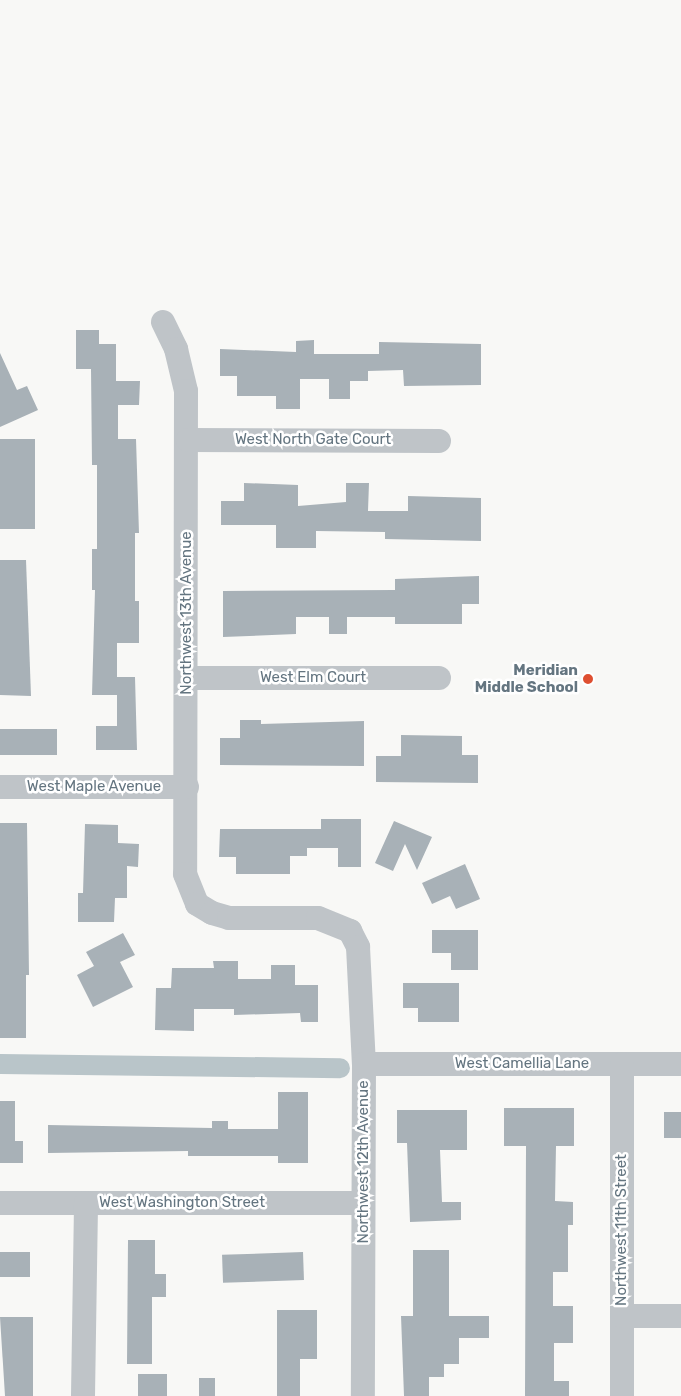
<!DOCTYPE html>
<style>
body{margin:0}
#map{position:relative;width:681px;height:1396px;overflow:hidden;background:#f8f8f6;font-family:Rubik,sans-serif}
div>[style]{position:absolute}
.canal>*{height:20px;margin:-10px;padding:0 10px;transform-origin:10px;border-radius:10px;background:#b9c5c9}
.building>*{inset:0;background:#a8b1b7;transform-origin:0 0}
.minor>*{height:24px;margin:-12px;padding:0 12px;transform-origin:12px;border-radius:12px;background:#bfc4c8}
.dots>*{width:14px;height:14px;translate:-50% -50%;box-sizing:border-box;border:2px solid #fff;border-radius:50%}
span{translate:-50% -50%;white-space:nowrap;text-align:center;line-height:1.15;-webkit-text-stroke:5px #fff;paint-order:stroke}
.street-label{font-size:15px;color:#647580}
.poi-label{font-size:15px;color:#647580;font-weight:700}
.right{translate:-100% -50%;text-align:right}
</style>
<div id="map">
<div class="canal">
<i style="left:0;top:1064px;width:340px;rotate:0.7deg"></i>
</div>
<div class="building">
<i style="clip-path:polygon(76px 330px,99px 330px,99px 344px,116px 344px,116px 381px,140px 381px,139px 405px,118px 405px,118px 439px,136px 439px,139px 533px,135px 533px,135px 601px,139px 601px,139px 643px,117px 643px,117px 677px,135px 677px,137px 750px,96px 750px,96px 726px,117px 726px,117px 695px,92px 695px,95px 590px,92px 590px,92px 549px,97px 549px,97px 465px,92px 465px,91px 369px,76px 369px)"></i>
<i style="clip-path:polygon(314px 340px,314px 354px,379px 354px,379px 342px,481px 344px,481px 385px,404px 386px,403px 370px,368px 371px,368px 381px,350px 381px,350px 399px,329px 399px,329px 379px,300px 379px,300px 409px,276px 409px,276px 396px,237px 396px,237px 376px,220px 376px,220px 349px,296px 352px,296px 341px)"></i>
<i style="clip-path:polygon(0 353px,17px 390px,27px 386px,38px 410px,0 427px)"></i>
<i style="left:0;top:439px;width:35px;height:90px"></i>
<i style="clip-path:polygon(244px 483px,298px 485px,298px 506px,346px 502px,346px 483px,369px 483px,368px 511px,408px 511px,408px 496px,481px 498px,481px 541px,385px 539px,385px 532px,316px 531px,316px 548px,276px 548px,276px 525px,221px 525px,221px 501px,244px 501px)"></i>
<i style="clip-path:polygon(0 560px,26px 560px,31px 696px,0 695px)"></i>
<i style="clip-path:polygon(479px 576px,479px 604px,462px 604px,462px 624px,395px 624px,395px 617px,347px 617px,347px 634px,329px 634px,329px 617px,296px 617px,296px 634px,223px 637px,223px 591px,395px 590px,395px 579px)"></i>
<i style="clip-path:polygon(240px 720px,261px 720px,261px 724px,364px 721px,364px 766px,220px 765px,220px 738px,240px 738px)"></i>
<i style="left:0;top:729px;width:57px;height:26px"></i>
<i style="clip-path:polygon(401px 735px,462px 736px,462px 755px,478px 755px,478px 783px,376px 782px,376px 756px,401px 756px)"></i>
<i style="clip-path:polygon(321px 819px,361px 819px,361px 867px,338px 867px,338px 848px,307px 848px,307px 856px,290px 856px,290px 874px,236px 874px,236px 857px,219px 857px,220px 829px,321px 829px)"></i>
<i style="clip-path:polygon(394px 821px,432px 837px,417px 870px,405px 844px,393px 871px,375px 863px)"></i>
<i style="clip-path:polygon(0 823px,27px 823px,29px 975px,26px 975px,26px 1038px,0 1038px)"></i>
<i style="clip-path:polygon(85px 824px,118px 825px,118px 843px,139px 844px,138px 867px,127px 866px,127px 898px,115px 898px,114px 922px,78px 922px,78px 893px,83px 893px)"></i>
<i style="clip-path:polygon(465px 864px,480px 899px,456px 909px,450px 896px,432px 904px,422px 883px)"></i>
<i style="clip-path:polygon(432px 930px,478px 930px,478px 970px,451px 970px,451px 953px,432px 953px)"></i>
<i style="clip-path:polygon(123px 933px,135px 955px,120px 962px,133px 987px,93px 1007px,77px 975px,94px 966px,86px 952px)"></i>
<i style="clip-path:polygon(213px 961px,238px 961px,238px 979px,271px 979px,271px 965px,295px 965px,295px 985px,318px 985px,318px 1022px,301px 1022px,300px 1013px,234px 1015px,234px 1009px,194px 1009px,194px 1031px,155px 1030px,156px 988px,171px 988px,172px 968px,214px 968px)"></i>
<i style="clip-path:polygon(403px 983px,459px 983px,459px 1022px,418px 1022px,418px 1008px,403px 1008px)"></i>
<i style="clip-path:polygon(278px 1092px,308px 1092px,308px 1163px,278px 1163px,278px 1156px,188px 1156px,188px 1151px,48px 1153px,48px 1125px,212px 1128px,212px 1121px,228px 1121px,228px 1129px,278px 1129px)"></i>
<i style="clip-path:polygon(0 1101px,15px 1101px,15px 1141px,23px 1141px,23px 1163px,0 1163px)"></i>
<i style="clip-path:polygon(504px 1108px,574px 1108px,574px 1146px,556px 1146px,555px 1201px,573px 1202px,573px 1225px,568px 1225px,568px 1272px,553px 1272px,553px 1306px,573px 1306px,573px 1343px,554px 1343px,554px 1381px,569px 1381px,569px 1396px,525px 1396px,526px 1146px,504px 1146px)"></i>
<i style="clip-path:polygon(397px 1110px,467px 1110px,467px 1150px,440px 1150px,442px 1202px,461px 1202px,461px 1220px,410px 1222px,407px 1143px,397px 1143px)"></i>
<i style="left:664px;top:1112px;width:17px;height:26px"></i>
<i style="clip-path:polygon(128px 1240px,155px 1240px,155px 1274px,166px 1274px,166px 1297px,152px 1297px,152px 1364px,127px 1364px)"></i>
<i style="clip-path:polygon(413px 1250px,449px 1250px,449px 1316px,489px 1316px,489px 1338px,459px 1338px,459px 1364px,444px 1364px,444px 1377px,429px 1377px,429px 1396px,404px 1396px,401px 1316px,413px 1316px)"></i>
<i style="left:0;top:1252px;width:30px;height:25px"></i>
<i style="left:303px;top:1252px;width:28px;height:81px;rotate:88deg"></i>
<i style="clip-path:polygon(277px 1310px,317px 1310px,317px 1359px,300px 1359px,300px 1396px,277px 1396px)"></i>
<i style="clip-path:polygon(0 1317px,33px 1317px,33px 1396px,5px 1396px)"></i>
<i style="left:167px;top:1374px;width:22px;height:29px;rotate:90deg"></i>
<i style="left:199px;top:1378px;width:16px;height:18px"></i>
</div>
<div class="minor">
<i style="left:163px;top:322px;width:30px;rotate:64deg"></i>
<i style="left:176px;top:349px;width:43px;rotate:76.6deg"></i>
<i style="left:186px;top:391px;width:483px;rotate:90.1deg"></i>
<i style="left:185px;top:874px;width:32px;rotate:68deg"></i>
<i style="left:197px;top:904px;width:17px;rotate:31deg"></i>
<i style="left:212px;top:913px;width:18px;rotate:16deg"></i>
<i style="left:229px;top:918px;width:89px"></i>
<i style="left:318px;top:918px;width:35px;rotate:22deg"></i>
<i style="left:350px;top:931px;width:18px;rotate:63deg"></i>
<i style="left:358px;top:947px;width:117px;rotate:87.1deg"></i>
<i style="left:364px;top:1064px;width:332px;rotate:90.2deg"></i>
<i style="left:188px;top:440px;width:251px;rotate:0.2deg"></i>
<i style="left:187px;top:678px;width:252px"></i>
<i style="left:0;top:787px;width:187px"></i>
<i style="left:364px;top:1064px;width:317px"></i>
<i style="left:622px;top:1064px;width:332px;rotate:90deg"></i>
<i style="left:0;top:1203px;width:363px"></i>
<i style="left:622px;top:1316px;width:59px"></i>
<i style="left:83px;top:1396px;width:193px;rotate:-89.1deg"></i>
</div>
<div class="dots">
<i style="left:588px;top:679px;background:#de4f30"></i>
</div>
<div class="street-label">
<span style="left:313px;top:440px">West North Gate Court</span>
<span style="left:187px;top:613px;rotate:-90deg">Northwest 13th Avenue</span>
<span style="left:313px;top:678px">West Elm Court</span>
<span style="left:94px;top:787px">West Maple Avenue</span>
<span style="left:522px;top:1064px">West Camellia Lane</span>
<span style="left:364px;top:1162px;rotate:-90deg">Northwest 12th Avenue</span>
<span style="left:182px;top:1203px">West Washington Street</span>
<span style="left:622px;top:1230px;rotate:-90deg">Northwest 11th Street</span>
</div>
<div class="poi-label">
<span class="right" style="left:578px;top:679px">Meridian<br>Middle School</span>
</div>
</div>
